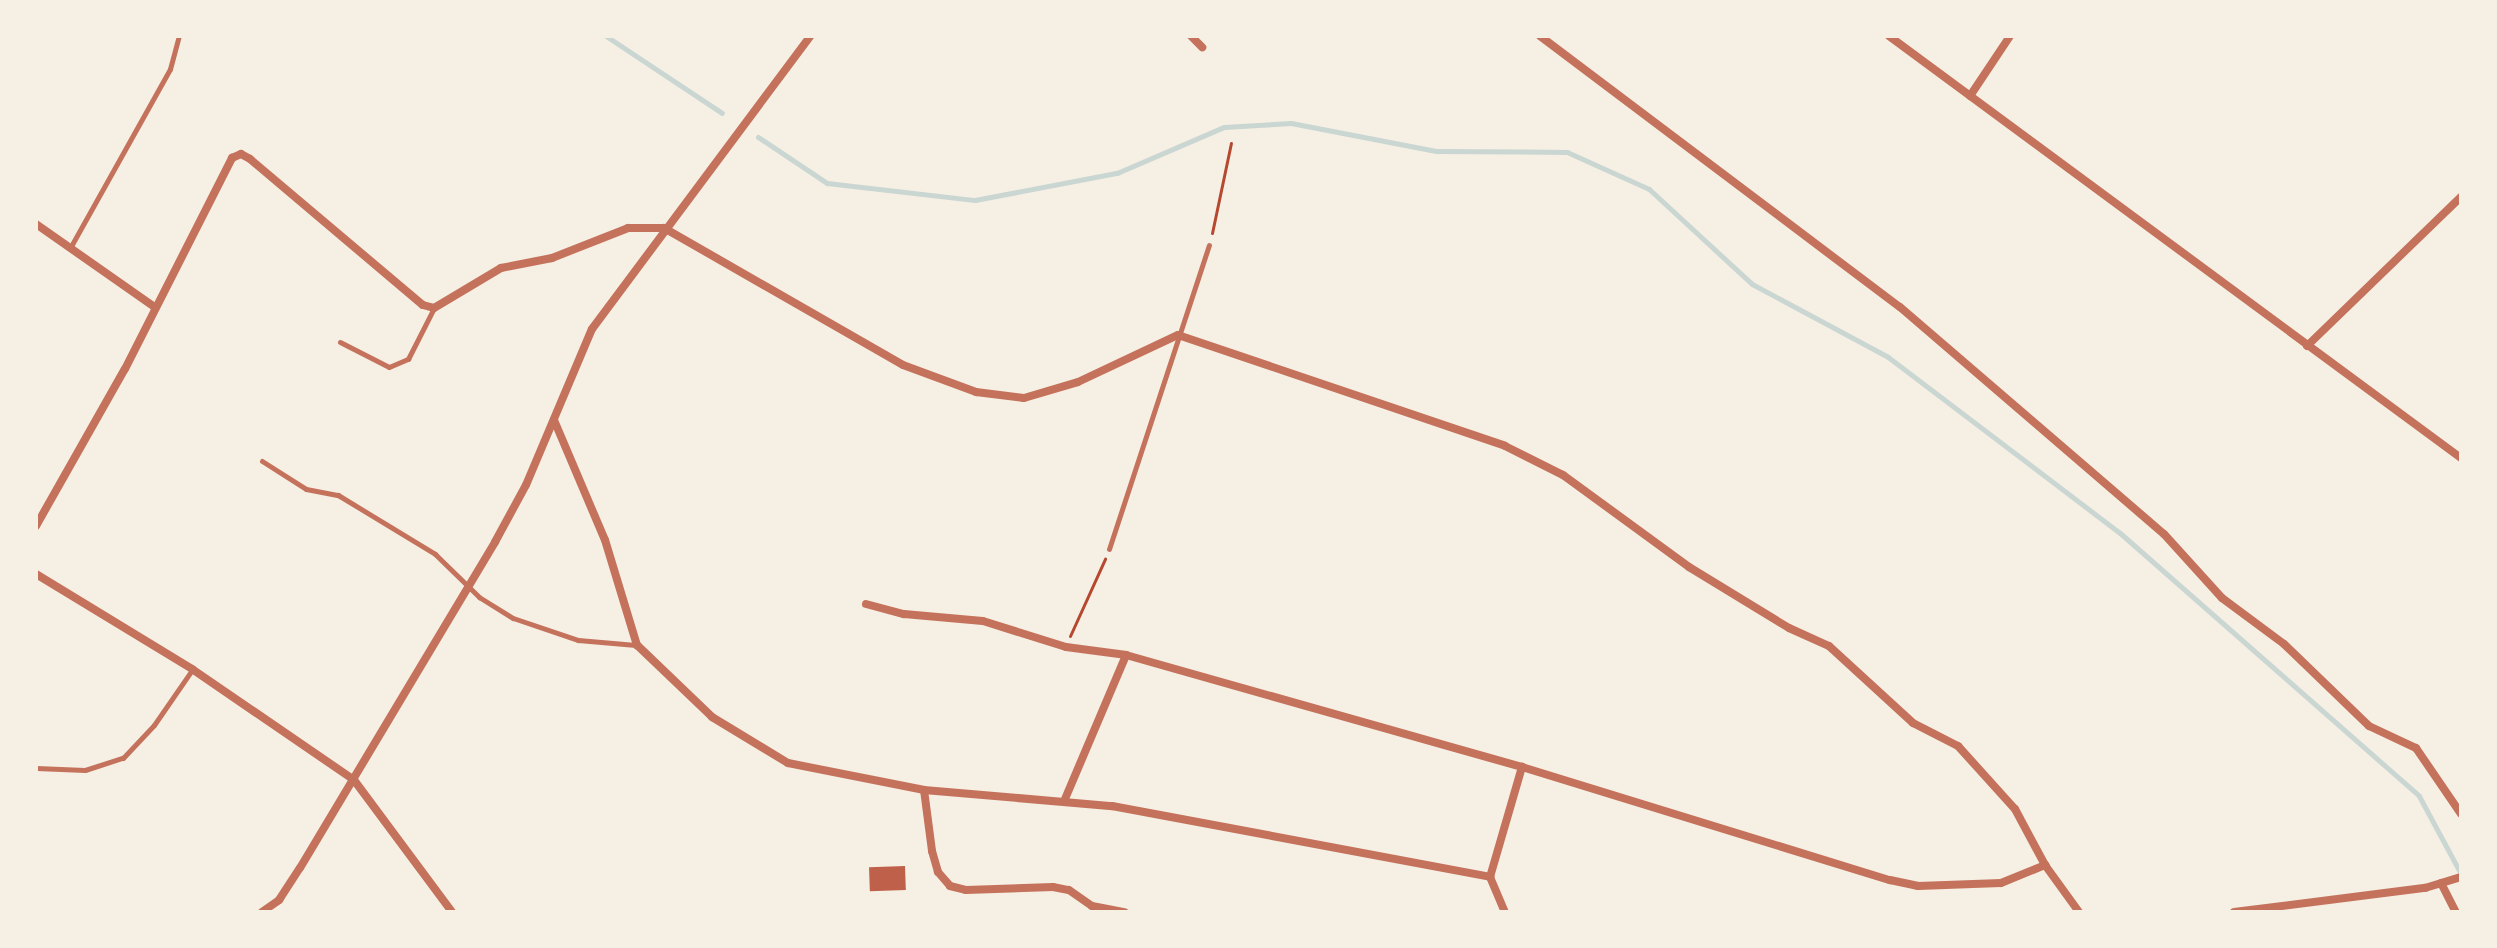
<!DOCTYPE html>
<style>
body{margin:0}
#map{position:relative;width:2497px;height:948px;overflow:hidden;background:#f6efe4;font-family:"Golos Text",sans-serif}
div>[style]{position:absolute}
.stream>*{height:5px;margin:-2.5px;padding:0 2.5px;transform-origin:2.5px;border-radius:2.5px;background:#c9d6d2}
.building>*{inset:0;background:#bf614a;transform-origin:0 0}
.path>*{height:3px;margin:-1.5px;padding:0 1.5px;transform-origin:1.5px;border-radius:1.5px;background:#b5482f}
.service>*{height:5px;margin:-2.5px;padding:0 2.5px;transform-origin:2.5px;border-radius:2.5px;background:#c5725c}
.minor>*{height:8px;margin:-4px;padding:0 4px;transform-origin:4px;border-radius:4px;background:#c5725c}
span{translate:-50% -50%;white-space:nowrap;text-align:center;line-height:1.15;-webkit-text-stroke:6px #f6efe4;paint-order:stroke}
.frame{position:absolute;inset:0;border:38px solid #f6efe4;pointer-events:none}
</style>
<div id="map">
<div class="stream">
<i style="left:606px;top:36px;width:139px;rotate:33.6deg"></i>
<i style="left:758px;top:137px;width:83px;rotate:33.7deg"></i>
<i style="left:827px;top:183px;width:149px;rotate:6.6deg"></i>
<i style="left:975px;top:200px;width:145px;rotate:-10.8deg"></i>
<i style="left:1117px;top:173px;width:116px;rotate:-23.3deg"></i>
<i style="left:1224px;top:127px;width:67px;rotate:-3.4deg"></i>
<i style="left:1291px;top:123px;width:149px;rotate:10.9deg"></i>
<i style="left:1437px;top:151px;width:130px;rotate:0.4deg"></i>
<i style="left:1567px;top:152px;width:90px;rotate:24.3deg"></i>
<i style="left:1649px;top:189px;width:140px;rotate:42.7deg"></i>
<i style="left:1752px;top:284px;width:154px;rotate:28.2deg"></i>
<i style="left:1888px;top:357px;width:291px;rotate:37.2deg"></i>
<i style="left:2120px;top:533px;width:398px;rotate:41.3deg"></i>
<i style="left:2419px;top:796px;width:89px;rotate:61.7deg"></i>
</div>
<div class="building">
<i style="left:905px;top:866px;width:24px;height:36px;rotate:88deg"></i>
</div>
<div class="path">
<i style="left:1212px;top:233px;width:92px;rotate:-78.1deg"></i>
<i style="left:1070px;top:636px;width:85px;rotate:-65.6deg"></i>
</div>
<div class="service">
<i style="left:70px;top:248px;width:205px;rotate:-60.8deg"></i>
<i style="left:170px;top:69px;width:34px;rotate:-75deg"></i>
<i style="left:340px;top:342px;width:55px;rotate:27deg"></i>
<i style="left:389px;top:367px;width:21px;rotate:-23deg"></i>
<i style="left:408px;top:359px;width:57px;rotate:-63deg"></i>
<i style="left:262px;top:461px;width:52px;rotate:32.5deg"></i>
<i style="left:306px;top:489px;width:33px;rotate:11deg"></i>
<i style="left:338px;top:495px;width:114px;rotate:31.3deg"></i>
<i style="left:435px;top:554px;width:62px;rotate:44.3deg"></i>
<i style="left:479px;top:597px;width:40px;rotate:32deg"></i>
<i style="left:513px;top:618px;width:69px;rotate:18.7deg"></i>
<i style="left:578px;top:640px;width:58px;rotate:4.9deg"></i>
<i style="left:1109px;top:549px;width:320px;rotate:-71.8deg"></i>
<i style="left:36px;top:768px;width:49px;rotate:2.3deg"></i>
<i style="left:85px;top:770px;width:40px;rotate:-18deg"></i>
<i style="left:123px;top:758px;width:45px;rotate:-46.8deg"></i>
<i style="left:154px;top:725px;width:67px;rotate:-55.4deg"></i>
</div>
<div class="minor">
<i style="left:1191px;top:36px;width:16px;rotate:45deg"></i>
<i style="left:1540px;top:36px;width:451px;rotate:37deg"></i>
<i style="left:1900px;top:307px;width:348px;rotate:40.7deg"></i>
<i style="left:2164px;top:534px;width:86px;rotate:47.8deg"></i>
<i style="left:2222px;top:598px;width:77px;rotate:36.6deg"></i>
<i style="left:2284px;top:644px;width:118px;rotate:44deg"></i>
<i style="left:2369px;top:726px;width:52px;rotate:25.1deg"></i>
<i style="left:2416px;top:748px;width:80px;rotate:55.7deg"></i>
<i style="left:1889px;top:36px;width:711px;rotate:36.42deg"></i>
<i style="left:1970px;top:96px;width:72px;rotate:-56.3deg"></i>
<i style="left:36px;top:224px;width:146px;rotate:35deg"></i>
<i style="left:2307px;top:346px;width:214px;rotate:-44.1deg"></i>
<i style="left:554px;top:420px;width:130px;rotate:67deg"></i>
<i style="left:605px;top:540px;width:110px;rotate:73.1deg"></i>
<i style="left:637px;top:645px;width:104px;rotate:43.8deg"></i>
<i style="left:712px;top:717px;width:89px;rotate:31.2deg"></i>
<i style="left:788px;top:763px;width:139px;rotate:11.2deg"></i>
<i style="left:924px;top:790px;width:189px;rotate:4.9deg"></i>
<i style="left:1112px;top:806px;width:385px;rotate:10.6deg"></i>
<i style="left:1490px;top:877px;width:38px;rotate:67deg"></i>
<i style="left:36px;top:526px;width:180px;rotate:-60.5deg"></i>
<i style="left:125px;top:369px;width:237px;rotate:-63.1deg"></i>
<i style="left:232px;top:158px;width:10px;rotate:-24deg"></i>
<i style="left:241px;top:154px;width:10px;rotate:29deg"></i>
<i style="left:250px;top:159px;width:226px;rotate:40.2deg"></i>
<i style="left:423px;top:305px;width:11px;rotate:15deg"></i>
<i style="left:434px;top:308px;width:78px;rotate:-30.8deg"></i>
<i style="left:501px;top:268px;width:52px;rotate:-11.1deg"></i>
<i style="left:552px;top:258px;width:82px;rotate:-21.5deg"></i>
<i style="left:628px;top:228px;width:36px"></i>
<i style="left:664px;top:228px;width:275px;rotate:29.8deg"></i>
<i style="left:903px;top:365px;width:78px;rotate:20.3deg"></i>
<i style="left:976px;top:392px;width:48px;rotate:7.1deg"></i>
<i style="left:1024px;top:398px;width:56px;rotate:-16.5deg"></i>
<i style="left:1078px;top:382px;width:110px;rotate:-25.2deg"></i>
<i style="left:1178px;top:335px;width:345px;rotate:18.7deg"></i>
<i style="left:1505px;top:446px;width:65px;rotate:26.6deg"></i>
<i style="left:1563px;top:475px;width:156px;rotate:36.1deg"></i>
<i style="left:1689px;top:567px;width:117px;rotate:31.4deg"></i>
<i style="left:1789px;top:628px;width:44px;rotate:24.2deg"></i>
<i style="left:1829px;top:646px;width:114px;rotate:42.5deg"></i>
<i style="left:1913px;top:723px;width:51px;rotate:27.1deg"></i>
<i style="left:1958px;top:746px;width:85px;rotate:47.9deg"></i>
<i style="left:2015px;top:809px;width:64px;rotate:61.8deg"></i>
<i style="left:2045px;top:865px;width:58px;rotate:54.1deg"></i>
<i style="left:36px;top:574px;width:183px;rotate:31.3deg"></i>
<i style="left:192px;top:669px;width:196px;rotate:34.4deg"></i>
<i style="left:354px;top:780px;width:164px;rotate:53.4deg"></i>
<i style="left:866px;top:604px;width:39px;rotate:15deg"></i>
<i style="left:904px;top:614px;width:79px;rotate:5.1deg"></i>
<i style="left:983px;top:621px;width:87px;rotate:17.4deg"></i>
<i style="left:1066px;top:647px;width:61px;rotate:7.6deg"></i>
<i style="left:1126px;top:655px;width:412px;rotate:15.8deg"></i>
<i style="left:1522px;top:767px;width:385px;rotate:17.1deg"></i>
<i style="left:1890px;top:880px;width:29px;rotate:12deg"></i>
<i style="left:1918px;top:886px;width:83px;rotate:-2.1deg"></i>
<i style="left:2001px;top:883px;width:48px;rotate:-22.2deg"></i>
<i style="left:924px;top:790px;width:62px;rotate:82.5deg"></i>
<i style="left:932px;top:851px;width:22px;rotate:74deg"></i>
<i style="left:938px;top:872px;width:18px;rotate:49deg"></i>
<i style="left:950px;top:886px;width:16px;rotate:14deg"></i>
<i style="left:966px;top:890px;width:87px;rotate:-2deg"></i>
<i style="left:1053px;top:887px;width:16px;rotate:11deg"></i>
<i style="left:1069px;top:890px;width:28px;rotate:35deg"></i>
<i style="left:1092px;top:906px;width:33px;rotate:11deg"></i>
<i style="left:1065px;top:799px;width:156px;rotate:-67deg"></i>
<i style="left:1490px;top:877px;width:115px;rotate:-73.8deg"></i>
<i style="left:2441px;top:883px;width:33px;rotate:63deg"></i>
<i style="left:262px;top:912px;width:21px;rotate:-35deg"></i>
<i style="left:279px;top:900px;width:38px;rotate:-57deg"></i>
<i style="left:300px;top:868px;width:380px;rotate:-59.1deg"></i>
<i style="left:495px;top:542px;width:65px;rotate:-61.5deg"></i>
<i style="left:526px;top:485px;width:169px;rotate:-67.1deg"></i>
<i style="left:592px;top:329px;width:365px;rotate:-53.3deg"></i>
<i style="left:2234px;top:912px;width:193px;rotate:-7.2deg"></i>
<i style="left:2425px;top:888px;width:38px;rotate:-17deg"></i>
</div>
<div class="frame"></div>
</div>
